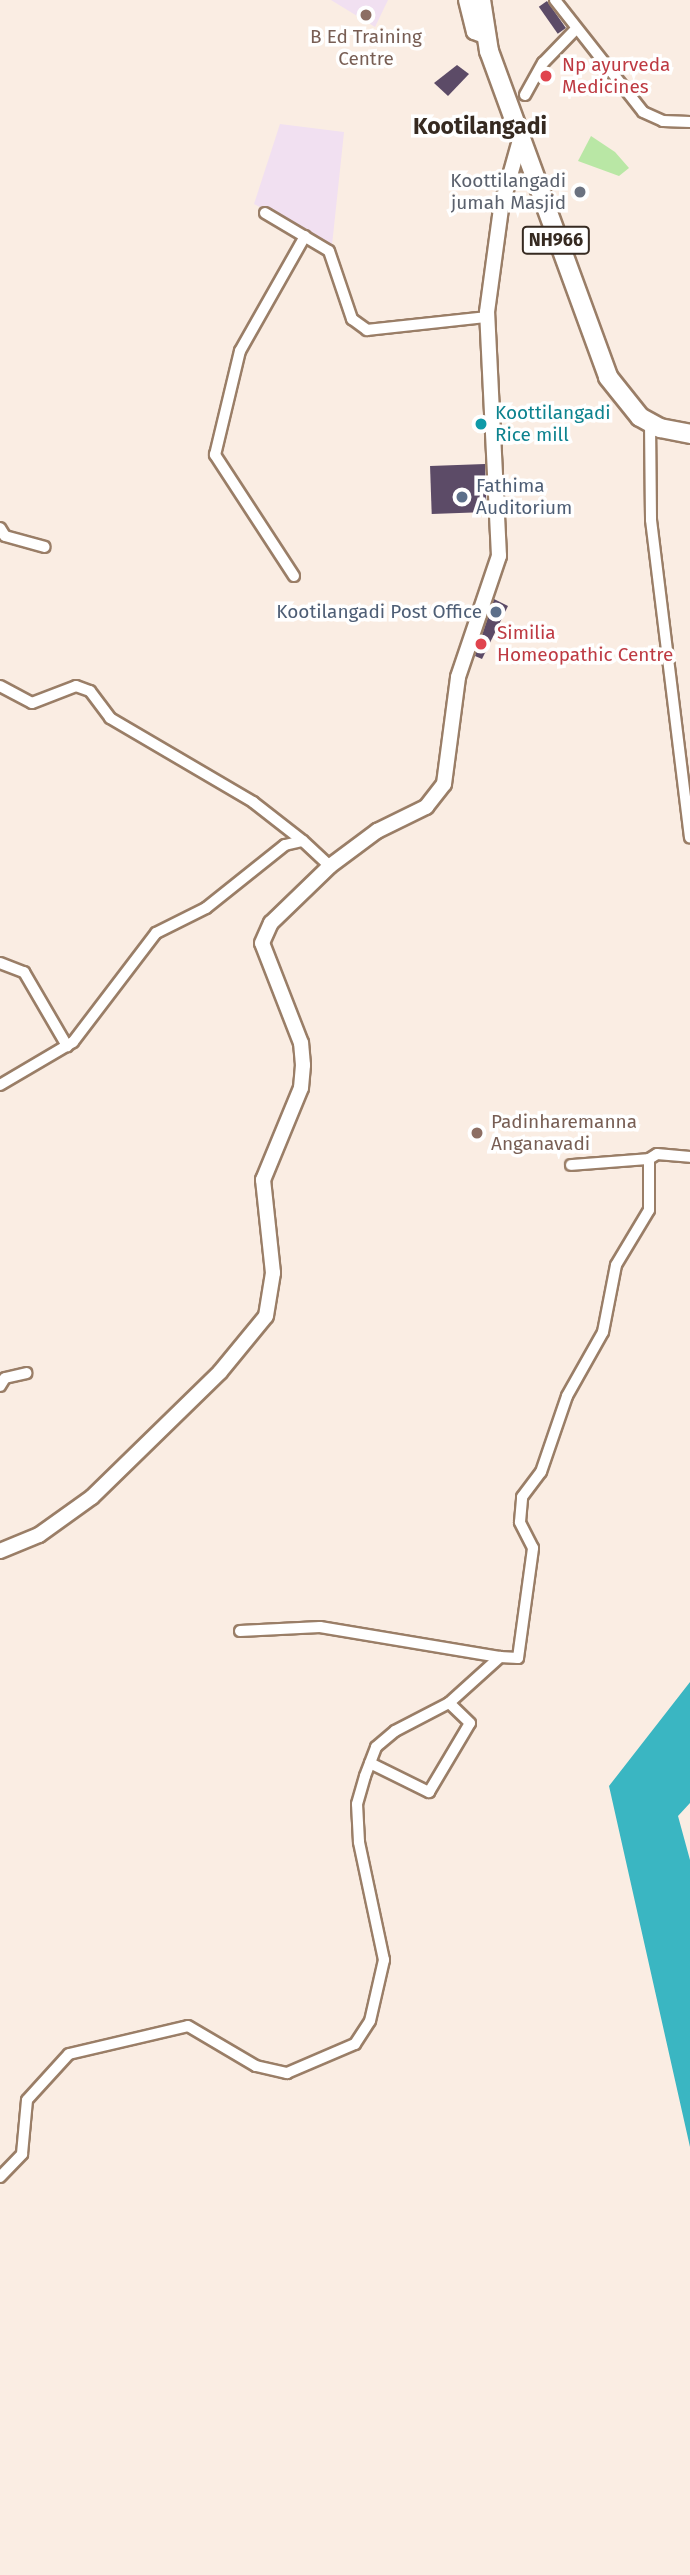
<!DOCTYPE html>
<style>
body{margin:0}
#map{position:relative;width:690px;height:2575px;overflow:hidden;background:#faede3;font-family:"Fira Sans",sans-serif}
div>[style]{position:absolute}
.education>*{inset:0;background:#f1e0f1}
.green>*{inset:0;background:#b9e7a5}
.water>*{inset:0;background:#3ab6c2}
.building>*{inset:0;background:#5c4b67;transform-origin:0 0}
.roads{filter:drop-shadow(2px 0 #9a7e67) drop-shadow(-2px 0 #9a7e67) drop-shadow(0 2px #9a7e67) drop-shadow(0 -2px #9a7e67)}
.minor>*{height:10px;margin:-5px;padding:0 5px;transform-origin:5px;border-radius:5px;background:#fff}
.major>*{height:14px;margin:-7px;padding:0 7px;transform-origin:7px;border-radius:7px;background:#fff}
.highway>*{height:18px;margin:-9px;padding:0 9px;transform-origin:9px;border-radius:9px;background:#fff}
.dots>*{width:19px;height:19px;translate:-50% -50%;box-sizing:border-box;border:4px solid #fff;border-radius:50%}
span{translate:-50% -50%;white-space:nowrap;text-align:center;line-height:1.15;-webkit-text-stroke:7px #fff;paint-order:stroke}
.shield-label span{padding:2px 5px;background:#fff;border:2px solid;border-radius:5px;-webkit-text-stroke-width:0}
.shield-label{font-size:18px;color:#362a21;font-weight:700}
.education-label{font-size:19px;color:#785e54}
.left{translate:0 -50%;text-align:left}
.health-label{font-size:19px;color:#be3a42}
.worship-label{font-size:19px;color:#5b616d}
.right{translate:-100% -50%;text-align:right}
.culture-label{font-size:19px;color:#0d838f}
.service-label{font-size:19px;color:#4e5e75}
.quarter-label{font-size:23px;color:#362a21;font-weight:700}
</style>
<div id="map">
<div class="education">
<i style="clip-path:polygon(331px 0,388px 0,375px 27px)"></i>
<i style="clip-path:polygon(280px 124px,344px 132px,332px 245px,254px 204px)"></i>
</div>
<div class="green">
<i style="clip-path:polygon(591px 136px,615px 152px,629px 168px,619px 176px,578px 161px)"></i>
</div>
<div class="water">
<i style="clip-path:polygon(690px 1682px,690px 1803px,678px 1816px,690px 1860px,690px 2147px,609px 1786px)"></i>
</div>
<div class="building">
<i style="left:547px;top:1px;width:33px;height:10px;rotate:55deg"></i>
<i style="clip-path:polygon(457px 65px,469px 74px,448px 96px,434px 83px)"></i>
<i style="left:485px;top:464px;width:48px;height:55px;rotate:88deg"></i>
<i style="clip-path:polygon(494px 599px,508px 606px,482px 659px,475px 656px)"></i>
</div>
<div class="roads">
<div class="minor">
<i style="left:555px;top:0;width:142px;rotate:51.8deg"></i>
<i style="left:643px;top:112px;width:22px;rotate:24deg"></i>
<i style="left:663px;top:121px;width:27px;rotate:2deg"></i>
<i style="left:525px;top:95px;width:37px;rotate:-61deg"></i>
<i style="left:543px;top:63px;width:47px;rotate:-45.9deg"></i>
<i style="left:265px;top:213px;width:74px;rotate:30.7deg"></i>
<i style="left:329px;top:251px;width:72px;rotate:71.3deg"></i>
<i style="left:352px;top:319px;width:19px;rotate:36deg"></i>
<i style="left:367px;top:330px;width:121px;rotate:-6.2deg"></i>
<i style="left:650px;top:423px;width:97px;rotate:89.4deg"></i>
<i style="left:651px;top:520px;width:320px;rotate:83deg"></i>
<i style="left:0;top:528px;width:9px;rotate:58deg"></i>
<i style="left:5px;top:536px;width:41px;rotate:15.4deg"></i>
<i style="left:294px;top:576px;width:145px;rotate:-123.1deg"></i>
<i style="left:215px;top:455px;width:107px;rotate:-76.5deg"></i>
<i style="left:240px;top:351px;width:132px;rotate:-60.5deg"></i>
<i style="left:0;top:686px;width:36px;rotate:28deg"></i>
<i style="left:32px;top:703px;width:47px;rotate:-21.1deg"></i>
<i style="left:76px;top:686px;width:15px;rotate:20deg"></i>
<i style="left:90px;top:691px;width:34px;rotate:53deg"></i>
<i style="left:110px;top:718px;width:166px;rotate:30.4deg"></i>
<i style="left:253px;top:802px;width:63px;rotate:38deg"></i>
<i style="left:0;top:963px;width:26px;rotate:21deg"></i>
<i style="left:24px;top:972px;width:86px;rotate:59.8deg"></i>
<i style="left:0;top:1085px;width:85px;rotate:-30.5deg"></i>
<i style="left:73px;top:1042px;width:137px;rotate:-52.7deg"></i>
<i style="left:156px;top:933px;width:56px;rotate:-26.6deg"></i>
<i style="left:206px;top:908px;width:101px;rotate:-38.6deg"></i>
<i style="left:285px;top:845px;width:18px;rotate:-13deg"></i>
<i style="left:303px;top:841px;width:37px;rotate:43deg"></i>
<i style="left:571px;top:1165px;width:78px;rotate:-4.4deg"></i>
<i style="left:0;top:1386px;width:9px;rotate:-58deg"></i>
<i style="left:5px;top:1378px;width:22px;rotate:-13deg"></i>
<i style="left:240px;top:1631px;width:80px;rotate:-2.9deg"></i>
<i style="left:320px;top:1627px;width:182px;rotate:9.5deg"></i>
<i style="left:370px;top:1763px;width:66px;rotate:26.2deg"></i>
<i style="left:429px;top:1792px;width:80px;rotate:-59.3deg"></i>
<i style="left:470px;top:1723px;width:29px;rotate:-136deg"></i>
<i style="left:0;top:2177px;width:32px;rotate:-46deg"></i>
<i style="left:22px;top:2154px;width:54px;rotate:-84.7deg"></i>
<i style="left:27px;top:2100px;width:62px;rotate:-47.6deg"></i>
<i style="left:69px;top:2054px;width:122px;rotate:-13.2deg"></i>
<i style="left:188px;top:2026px;width:79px;rotate:30.5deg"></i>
<i style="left:256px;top:2066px;width:32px;rotate:13deg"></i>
<i style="left:287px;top:2073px;width:74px;rotate:-23.1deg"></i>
<i style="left:355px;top:2044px;width:27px;rotate:-57deg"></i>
<i style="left:370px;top:2021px;width:63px;rotate:-77.1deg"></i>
<i style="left:384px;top:1960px;width:121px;rotate:-102deg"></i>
<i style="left:359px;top:1842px;width:38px;rotate:-93deg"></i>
<i style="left:357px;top:1804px;width:29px;rotate:-74deg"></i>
<i style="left:365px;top:1776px;width:31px;rotate:-69deg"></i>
<i style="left:376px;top:1747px;width:25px;rotate:-40deg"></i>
<i style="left:395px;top:1731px;width:61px;rotate:-27.4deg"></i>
<i style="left:449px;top:1703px;width:69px;rotate:-42deg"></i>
<i style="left:500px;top:1657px;width:18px;rotate:3deg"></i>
<i style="left:518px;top:1658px;width:111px;rotate:-82.2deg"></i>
<i style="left:533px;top:1548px;width:29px;rotate:-117deg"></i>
<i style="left:520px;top:1522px;width:25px;rotate:-85deg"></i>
<i style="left:522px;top:1497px;width:31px;rotate:-53deg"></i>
<i style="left:541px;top:1472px;width:80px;rotate:-71.1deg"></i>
<i style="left:567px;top:1396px;width:73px;rotate:-60.6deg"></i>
<i style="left:603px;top:1332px;width:68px;rotate:-79deg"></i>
<i style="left:616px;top:1265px;width:64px;rotate:-59deg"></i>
<i style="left:649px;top:1210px;width:51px;rotate:-90deg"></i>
<i style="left:649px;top:1159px;width:9px;rotate:-32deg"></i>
<i style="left:657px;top:1154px;width:33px;rotate:5deg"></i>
</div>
<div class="major">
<i style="left:466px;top:0;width:33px;rotate:76deg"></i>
<i style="left:474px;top:32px;width:14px;rotate:21deg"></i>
<i style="left:0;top:1551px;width:42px;rotate:-22.3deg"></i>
<i style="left:39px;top:1535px;width:65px;rotate:-35.6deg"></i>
<i style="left:92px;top:1497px;width:179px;rotate:-44.3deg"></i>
<i style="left:220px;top:1372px;width:72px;rotate:-50.6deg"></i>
<i style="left:266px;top:1316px;width:44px;rotate:-80.8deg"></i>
<i style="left:273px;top:1273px;width:94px;rotate:-96.1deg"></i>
<i style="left:263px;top:1180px;width:100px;rotate:-67.6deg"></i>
<i style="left:301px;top:1088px;width:23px;rotate:-85deg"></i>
<i style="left:303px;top:1065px;width:22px;rotate:-95deg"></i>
<i style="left:301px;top:1043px;width:107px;rotate:-111.3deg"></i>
<i style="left:262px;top:943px;width:22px;rotate:-66deg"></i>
<i style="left:271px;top:923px;width:82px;rotate:-44deg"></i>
<i style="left:330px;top:866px;width:59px;rotate:-36.7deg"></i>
<i style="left:377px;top:831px;width:55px;rotate:-26.1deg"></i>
<i style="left:426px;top:807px;width:29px;rotate:-52deg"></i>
<i style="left:444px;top:784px;width:108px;rotate:-82.5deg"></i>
<i style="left:458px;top:677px;width:128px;rotate:-71.3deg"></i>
<i style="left:499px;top:556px;width:244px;rotate:-92.8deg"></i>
<i style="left:487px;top:312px;width:105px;rotate:-82.3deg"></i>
<i style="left:501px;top:208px;width:71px;rotate:-74.4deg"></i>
</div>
<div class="highway">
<i style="left:481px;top:0;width:52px;rotate:81.1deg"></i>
<i style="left:489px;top:51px;width:347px;rotate:69.9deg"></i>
<i style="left:608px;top:377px;width:51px;rotate:51.3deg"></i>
<i style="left:640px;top:417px;width:23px;rotate:29deg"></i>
<i style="left:660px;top:428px;width:31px;rotate:11deg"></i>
</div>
</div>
<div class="dots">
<i style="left:366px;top:15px;background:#8d6e63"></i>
<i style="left:546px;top:76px;background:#e0444e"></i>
<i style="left:580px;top:192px;background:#6b7280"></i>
<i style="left:481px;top:424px;background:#0f9aa8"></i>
<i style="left:462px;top:497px;background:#5c6f8a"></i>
<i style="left:496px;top:612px;background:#5c6f8a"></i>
<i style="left:481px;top:644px;background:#e0444e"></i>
<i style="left:477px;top:1133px;background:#8d6e63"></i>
</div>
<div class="shield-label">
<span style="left:556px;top:240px">NH966</span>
</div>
<div class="education-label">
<span style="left:366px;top:48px">B Ed Training<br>Centre</span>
<span class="left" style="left:491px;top:1133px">Padinharemanna<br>Anganavadi</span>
</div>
<div class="health-label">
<span class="left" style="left:562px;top:76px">Np ayurveda<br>Medicines</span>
<span class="left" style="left:497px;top:644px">Similia<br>Homeopathic Centre</span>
</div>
<div class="worship-label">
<span class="right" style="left:566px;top:192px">Koottilangadi<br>jumah Masjid</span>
</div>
<div class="culture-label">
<span class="left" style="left:495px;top:424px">Koottilangadi<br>Rice mill</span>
</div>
<div class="service-label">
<span class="left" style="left:476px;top:497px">Fathima<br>Auditorium</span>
<span class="right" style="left:482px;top:612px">Kootilangadi Post Office</span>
</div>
<div class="quarter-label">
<span style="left:480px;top:126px">Kootilangadi</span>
</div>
</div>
